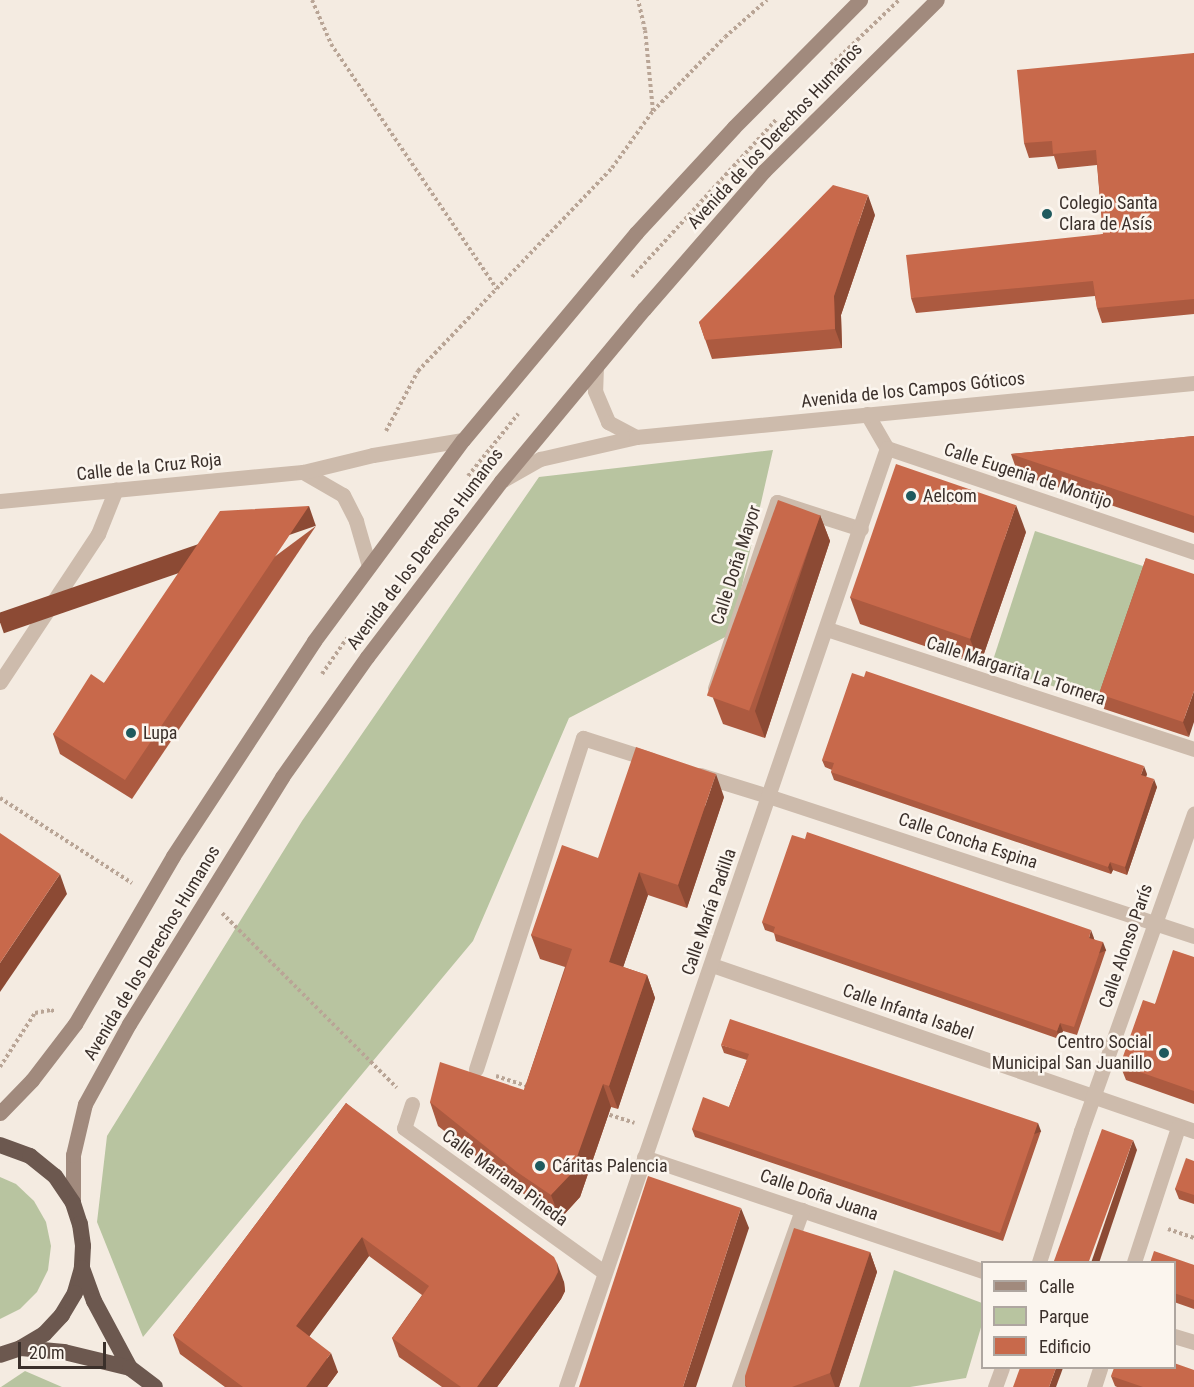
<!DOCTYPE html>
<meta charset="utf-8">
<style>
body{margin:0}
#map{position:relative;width:1194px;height:1387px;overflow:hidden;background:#f4ebe1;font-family:"Roboto Condensed",sans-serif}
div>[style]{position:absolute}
.green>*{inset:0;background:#b8c4a0;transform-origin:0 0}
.path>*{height:4px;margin-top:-2px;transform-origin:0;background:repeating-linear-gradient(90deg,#b9a596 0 3px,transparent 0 6px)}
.service>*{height:15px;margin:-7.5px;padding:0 7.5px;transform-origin:7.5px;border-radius:7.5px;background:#cdbbac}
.pedestrian>*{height:15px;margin:-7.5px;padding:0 7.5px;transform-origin:7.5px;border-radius:7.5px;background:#cdbbac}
.minor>*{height:15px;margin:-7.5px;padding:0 7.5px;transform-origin:7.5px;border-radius:7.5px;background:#cdbbac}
.secondary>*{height:15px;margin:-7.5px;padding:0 7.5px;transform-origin:7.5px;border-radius:7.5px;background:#a18a7d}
.trunk>*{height:16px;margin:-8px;padding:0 8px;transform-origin:8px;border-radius:8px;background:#6c584f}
.wall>*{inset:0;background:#ac5a40}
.shaded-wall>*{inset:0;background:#8c4a34;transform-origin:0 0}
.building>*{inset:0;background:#c8694b;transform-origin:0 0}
.dots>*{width:16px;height:16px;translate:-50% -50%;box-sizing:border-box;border:3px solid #fbf5ee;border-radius:50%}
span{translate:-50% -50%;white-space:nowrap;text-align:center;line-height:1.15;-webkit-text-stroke:5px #fbf5ee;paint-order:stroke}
.street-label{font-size:18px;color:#3b302b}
.poi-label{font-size:18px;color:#3b302b}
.left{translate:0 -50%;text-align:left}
.right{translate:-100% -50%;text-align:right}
.legend{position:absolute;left:981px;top:1261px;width:195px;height:108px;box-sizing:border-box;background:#fbf5ee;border:2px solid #aea6a0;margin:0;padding:8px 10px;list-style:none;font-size:18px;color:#3b302b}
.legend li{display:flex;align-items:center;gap:12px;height:30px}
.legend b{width:30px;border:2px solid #aea6a0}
.scale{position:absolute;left:18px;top:1342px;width:88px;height:27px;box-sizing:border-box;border:3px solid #3b302b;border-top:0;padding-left:8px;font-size:18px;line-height:21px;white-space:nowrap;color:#3b302b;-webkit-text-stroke:4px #fbf5ee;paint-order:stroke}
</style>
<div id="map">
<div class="green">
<i style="clip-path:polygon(773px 450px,731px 634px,569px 718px,473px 941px,143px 1337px,97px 1222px,107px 1136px,302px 821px,539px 477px)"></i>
<i style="left:1035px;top:531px;width:119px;height:142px;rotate:18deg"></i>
<i style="clip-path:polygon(0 1177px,16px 1184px,34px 1201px,46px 1222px,51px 1246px,48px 1270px,37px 1292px,20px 1309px,0 1319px)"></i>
<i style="clip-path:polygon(894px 1270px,982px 1303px,982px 1324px,966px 1378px,910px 1387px,859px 1387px)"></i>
<i style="clip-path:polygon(25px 1371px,62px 1387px,1px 1387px)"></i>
</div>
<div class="path">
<i style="left:312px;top:0;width:48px;rotate:66.6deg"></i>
<i style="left:331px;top:44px;width:296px;rotate:55.9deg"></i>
<i style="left:831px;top:65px;width:94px;rotate:-43.7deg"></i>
<i style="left:653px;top:111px;width:103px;rotate:-45.8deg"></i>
<i style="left:725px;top:37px;width:56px;rotate:-41.4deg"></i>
<i style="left:632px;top:277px;width:214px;rotate:-47.5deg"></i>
<i style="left:386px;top:431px;width:68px;rotate:-61.9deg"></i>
<i style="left:418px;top:371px;width:281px;rotate:-46.3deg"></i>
<i style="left:612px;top:168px;width:70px;rotate:-54.3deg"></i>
<i style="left:653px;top:111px;width:81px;rotate:-95.6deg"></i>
<i style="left:645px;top:30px;width:31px;rotate:-103deg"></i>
<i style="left:468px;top:476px;width:80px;rotate:-51.1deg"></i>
<i style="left:322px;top:674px;width:44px;rotate:-55.2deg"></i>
<i style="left:0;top:798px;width:157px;rotate:32.8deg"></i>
<i style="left:222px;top:913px;width:247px;rotate:45deg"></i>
<i style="left:0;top:1067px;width:64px;rotate:-57.1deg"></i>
<i style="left:35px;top:1013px;width:16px;rotate:-11deg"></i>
<i style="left:51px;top:1010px;width:5px;rotate:22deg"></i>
<i style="left:496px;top:1076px;width:35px;rotate:18deg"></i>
<i style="left:604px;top:1113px;width:32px;rotate:18deg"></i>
<i style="left:1168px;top:1229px;width:28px;rotate:19deg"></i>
</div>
<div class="service">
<i style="left:700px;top:775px;width:71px;rotate:17.2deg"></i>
<i style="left:476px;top:1069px;width:348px;rotate:-72.1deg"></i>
<i style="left:583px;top:738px;width:72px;rotate:17.7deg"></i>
</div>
<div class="pedestrian">
<i style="left:768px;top:796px;width:448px;rotate:18.2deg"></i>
</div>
<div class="minor">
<i style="left:596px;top:366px;width:25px;rotate:92deg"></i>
<i style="left:595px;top:391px;width:34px;rotate:67deg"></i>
<i style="left:608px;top:422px;width:32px;rotate:28deg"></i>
<i style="left:867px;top:414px;width:39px;rotate:60deg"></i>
<i style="left:887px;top:448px;width:324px;rotate:18.7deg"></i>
<i style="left:303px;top:472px;width:46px;rotate:29.9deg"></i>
<i style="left:343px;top:495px;width:29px;rotate:63deg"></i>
<i style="left:356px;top:521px;width:47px;rotate:73.9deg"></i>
<i style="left:503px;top:480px;width:43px;rotate:-29.6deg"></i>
<i style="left:540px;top:459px;width:98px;rotate:-12.9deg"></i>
<i style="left:636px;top:437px;width:561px;rotate:-5.53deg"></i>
<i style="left:0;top:501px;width:304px;rotate:-5.5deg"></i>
<i style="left:303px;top:472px;width:72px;rotate:-13.7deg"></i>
<i style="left:373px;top:455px;width:91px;rotate:-9.5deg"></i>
<i style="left:827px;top:629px;width:386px;rotate:18.1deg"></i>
<i style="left:0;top:682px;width:178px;rotate:-56.5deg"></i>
<i style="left:98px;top:534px;width:48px;rotate:-68.2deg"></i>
<i style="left:715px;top:688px;width:196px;rotate:-71.6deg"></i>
<i style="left:777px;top:502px;width:88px;rotate:17.8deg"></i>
<i style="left:712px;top:965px;width:510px;rotate:19deg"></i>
<i style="left:412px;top:1104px;width:25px;rotate:108deg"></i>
<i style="left:404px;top:1128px;width:246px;rotate:35.8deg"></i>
<i style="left:644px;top:1157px;width:357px;rotate:18.6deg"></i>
<i style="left:1039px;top:1262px;width:138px;rotate:-72.2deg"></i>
<i style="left:1081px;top:1131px;width:337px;rotate:-70.4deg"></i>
<i style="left:1134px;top:1262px;width:142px;rotate:-71.9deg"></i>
<i style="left:1174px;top:1336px;width:21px;rotate:17deg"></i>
<i style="left:566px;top:1387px;width:992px;rotate:-71.13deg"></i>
<i style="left:739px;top:1387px;width:188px;rotate:-70.4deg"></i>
<i style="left:995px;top:1387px;width:20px;rotate:-70deg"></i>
<i style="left:1094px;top:1387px;width:20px;rotate:-72deg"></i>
</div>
<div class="secondary">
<i style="left:0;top:1113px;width:46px;rotate:-45.9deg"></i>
<i style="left:32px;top:1080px;width:71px;rotate:-52.5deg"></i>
<i style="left:75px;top:1024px;width:194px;rotate:-59.7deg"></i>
<i style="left:173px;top:856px;width:257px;rotate:-56.7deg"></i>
<i style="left:314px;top:641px;width:250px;rotate:-53.5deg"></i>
<i style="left:463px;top:440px;width:270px;rotate:-50.1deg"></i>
<i style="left:636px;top:233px;width:144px;rotate:-47.2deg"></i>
<i style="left:734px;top:127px;width:179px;rotate:-45.2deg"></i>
<i style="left:73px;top:1203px;width:48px;rotate:-90deg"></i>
<i style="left:73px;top:1155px;width:52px;rotate:-76.8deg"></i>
<i style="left:85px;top:1104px;width:91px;rotate:-61.2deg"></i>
<i style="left:129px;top:1024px;width:291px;rotate:-58.2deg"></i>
<i style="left:282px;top:777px;width:147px;rotate:-54.7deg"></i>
<i style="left:367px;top:657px;width:221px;rotate:-52.7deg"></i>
<i style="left:501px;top:481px;width:224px;rotate:-50.3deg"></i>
<i style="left:644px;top:309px;width:183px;rotate:-49deg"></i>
<i style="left:764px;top:171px;width:243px;rotate:-44.7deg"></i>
</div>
<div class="trunk">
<i style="left:0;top:1145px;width:32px;rotate:20deg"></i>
<i style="left:30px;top:1156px;width:32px;rotate:39deg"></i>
<i style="left:55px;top:1176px;width:32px;rotate:56deg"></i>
<i style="left:73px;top:1203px;width:22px;rotate:72deg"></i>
<i style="left:80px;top:1224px;width:22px;rotate:82deg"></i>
<i style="left:83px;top:1246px;width:22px;rotate:93deg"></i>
<i style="left:82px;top:1268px;width:26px;rotate:106deg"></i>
<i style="left:75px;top:1293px;width:26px;rotate:121deg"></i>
<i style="left:62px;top:1315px;width:26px;rotate:133deg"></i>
<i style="left:44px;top:1334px;width:27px;rotate:149deg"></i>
<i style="left:21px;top:1348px;width:22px;rotate:162deg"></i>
<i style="left:82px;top:1268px;width:35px;rotate:70deg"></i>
<i style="left:94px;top:1301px;width:76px;rotate:61.8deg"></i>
<i style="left:21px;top:1348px;width:43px;rotate:5.3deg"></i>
<i style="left:64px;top:1352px;width:68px;rotate:13.6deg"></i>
<i style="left:130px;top:1368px;width:31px;rotate:37deg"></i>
</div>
<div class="wall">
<i style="clip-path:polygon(1194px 53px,1194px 314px,1102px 323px,1097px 308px,1095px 296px,916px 313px,911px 298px,1103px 234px,1097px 165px,1058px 169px,1054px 156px,1029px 158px,1024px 143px)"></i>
<i style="clip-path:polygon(875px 215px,841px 315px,842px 348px,712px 359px,699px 322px)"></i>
<i style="clip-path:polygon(1194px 436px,1194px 533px,1018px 474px,1011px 454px)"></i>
<i style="clip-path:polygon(820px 515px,830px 541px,765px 738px,723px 724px,713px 698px)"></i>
<i style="clip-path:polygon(316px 526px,132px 799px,60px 754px,53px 734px,104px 683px)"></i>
<i style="clip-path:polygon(1026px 532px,980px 665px,860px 624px,850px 597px)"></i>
<i style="clip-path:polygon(1146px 558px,1189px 737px,1104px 709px,1099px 694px)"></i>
<i style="clip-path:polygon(822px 760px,1147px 774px,1146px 777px,1157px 787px,1127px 875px,1113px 870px,1111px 874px,834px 780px,831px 772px,832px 770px,825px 767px)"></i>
<i style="clip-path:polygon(724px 797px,687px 908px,648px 895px,623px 967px,647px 975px,655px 998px,618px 1109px,611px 1107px,580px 1197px,560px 1219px,525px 1195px,438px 1126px,430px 1102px,524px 1090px,565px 967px,540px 959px,531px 935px,598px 858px)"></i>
<i style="clip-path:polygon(762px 922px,1094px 938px,1094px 939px,1106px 950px,1077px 1035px,1063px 1031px,1059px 1039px,776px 941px,774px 933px,765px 930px)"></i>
<i style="clip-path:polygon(1194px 957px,1194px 1104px,1126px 1080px,1120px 1065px,1155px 1004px)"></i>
<i style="clip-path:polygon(721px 1045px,1041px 1131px,1003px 1241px,695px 1137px,692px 1129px,729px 1107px,747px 1060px,724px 1053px)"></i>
<i style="clip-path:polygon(346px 1103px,564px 1282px,565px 1291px,561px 1299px,497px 1387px,442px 1387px,399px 1357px,392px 1338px,422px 1295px,369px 1256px,309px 1336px,338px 1372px,327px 1387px,225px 1387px,180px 1354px,173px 1335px)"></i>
<i style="clip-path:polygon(1194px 1161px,1194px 1204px,1179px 1199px,1175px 1189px)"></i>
<i style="clip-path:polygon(870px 1252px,877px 1272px,839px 1387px,746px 1387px,745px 1385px)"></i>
<i style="clip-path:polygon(1174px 1263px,1194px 1265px,1194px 1309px,1174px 1302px)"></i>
<i style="clip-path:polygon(1111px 1376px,1194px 1387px,1117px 1387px,1115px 1386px)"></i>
</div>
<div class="shaded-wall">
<i style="clip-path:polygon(868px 195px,875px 215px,841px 315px,842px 348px,835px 329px,834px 296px)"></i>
<i style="clip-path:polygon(1016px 505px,1026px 532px,980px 665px,970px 639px)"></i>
<i style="left:309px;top:506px;width:21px;height:330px;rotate:71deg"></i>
<i style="clip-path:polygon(820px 515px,830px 541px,765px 738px,755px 711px)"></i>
<i style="clip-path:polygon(1194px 691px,1194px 722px,1189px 737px,1183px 722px)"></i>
<i style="clip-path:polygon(1144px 766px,1147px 774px,1144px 783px,1141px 775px)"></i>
<i style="clip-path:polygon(716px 774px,724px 797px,687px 908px,678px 885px)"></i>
<i style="clip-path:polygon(1154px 779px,1157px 787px,1127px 875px,1125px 867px)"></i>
<i style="clip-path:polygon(1110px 862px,1113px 870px,1111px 874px,1108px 867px)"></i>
<i style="clip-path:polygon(639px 872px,648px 895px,617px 985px,609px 962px)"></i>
<i style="clip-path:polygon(60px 874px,67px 894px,0 992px,0 963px)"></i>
<i style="clip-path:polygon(1091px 930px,1094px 938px,1092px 946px,1089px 938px)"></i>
<i style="left:1103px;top:942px;width:9px;height:90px;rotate:69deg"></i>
<i style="clip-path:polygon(647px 975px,655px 998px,618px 1109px,609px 1086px)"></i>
<i style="clip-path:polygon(1060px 1023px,1063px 1031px,1059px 1039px,1057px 1031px)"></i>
<i style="clip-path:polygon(603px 1084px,611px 1107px,580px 1197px,560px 1219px,551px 1195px)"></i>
<i style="left:1038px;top:1123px;width:9px;height:116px;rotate:69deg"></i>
<i style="clip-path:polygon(1133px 1140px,1137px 1150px,1099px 1263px,1091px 1263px)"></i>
<i style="clip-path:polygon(741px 1208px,749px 1228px,696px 1387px,683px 1387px)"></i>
<i style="clip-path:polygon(362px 1237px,369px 1256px,303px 1345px,296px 1326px)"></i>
<i style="clip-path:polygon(870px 1252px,877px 1272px,839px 1387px,835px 1387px,830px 1373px)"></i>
<i style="clip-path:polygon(557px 1263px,564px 1282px,565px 1291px,561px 1299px,497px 1387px,477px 1387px)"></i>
<i style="clip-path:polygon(331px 1353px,338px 1372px,327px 1387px,306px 1387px)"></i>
<i style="clip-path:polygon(1056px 1368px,1063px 1368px,1056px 1387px,1049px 1387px)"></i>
</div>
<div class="building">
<i style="clip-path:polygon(1194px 53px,1194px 299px,1097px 308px,1093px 281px,911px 298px,906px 255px,1103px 234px,1096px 150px,1053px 154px,1052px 141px,1024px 143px,1017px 70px)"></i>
<i style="clip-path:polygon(833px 185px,868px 195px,834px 296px,835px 329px,705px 340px,699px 322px)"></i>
<i style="clip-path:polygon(1194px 436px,1194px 516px,1011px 454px)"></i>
<i style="left:896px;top:464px;width:127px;height:141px;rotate:19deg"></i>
<i style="left:778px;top:500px;width:45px;height:208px;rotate:20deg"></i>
<i style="clip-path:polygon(309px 506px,125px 780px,53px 734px,91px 674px,104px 683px,220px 511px)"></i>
<i style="clip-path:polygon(1146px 558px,1194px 574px,1194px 691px,1183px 722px,1099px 694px)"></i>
<i style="clip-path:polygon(866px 671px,1144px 766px,1141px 775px,1154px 779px,1125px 867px,1110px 862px,1108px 867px,831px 772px,834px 763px,822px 760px,852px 673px,864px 677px)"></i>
<i style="clip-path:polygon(636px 747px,716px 774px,678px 885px,639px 872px,609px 962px,647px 975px,609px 1086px,603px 1084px,571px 1174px,551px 1195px,517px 1172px,430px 1102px,440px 1062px,524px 1090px,572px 949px,531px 935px,562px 845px,598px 858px)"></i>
<i style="clip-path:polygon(807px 832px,1091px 930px,1089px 938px,1103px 942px,1074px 1027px,1060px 1023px,1057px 1031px,773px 933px,775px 927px,762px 922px,792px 835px,805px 839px)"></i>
<i style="clip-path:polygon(0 833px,60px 874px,0 963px)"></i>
<i style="clip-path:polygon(1173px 950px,1194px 957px,1194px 1091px,1120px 1065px,1143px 1000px,1155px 1004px)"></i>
<i style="clip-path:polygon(730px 1019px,1038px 1123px,1000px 1233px,692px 1129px,703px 1097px,729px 1107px,749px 1054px,721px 1045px)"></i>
<i style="clip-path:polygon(346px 1103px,554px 1257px,557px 1263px,558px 1272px,554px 1280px,477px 1387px,461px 1387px,392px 1338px,429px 1286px,362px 1237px,296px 1326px,331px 1353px,306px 1387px,243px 1387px,173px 1335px)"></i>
<i style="left:1102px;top:1129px;width:33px;height:142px;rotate:20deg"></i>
<i style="clip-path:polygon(1186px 1158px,1194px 1161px,1194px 1195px,1175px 1189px)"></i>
<i style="clip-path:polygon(648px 1176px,741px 1208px,683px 1387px,579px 1387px)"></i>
<i style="clip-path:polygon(794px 1228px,870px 1252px,830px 1373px,792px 1387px,747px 1387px,745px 1385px,745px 1376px)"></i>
<i style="clip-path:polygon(1154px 1251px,1194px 1265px,1194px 1300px,1174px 1293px,1174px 1263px,1150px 1263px)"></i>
<i style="clip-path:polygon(1174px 1363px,1194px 1370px,1194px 1387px,1143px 1387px,1111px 1376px,1114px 1368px,1174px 1368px)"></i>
<i style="clip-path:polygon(1020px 1368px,1056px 1368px,1049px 1387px,1013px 1387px)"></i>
</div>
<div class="dots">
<i style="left:1047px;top:214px;background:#1f5a5e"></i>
<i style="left:911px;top:496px;background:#1f5a5e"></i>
<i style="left:131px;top:733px;background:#1f5a5e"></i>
<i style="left:1164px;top:1053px;background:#1f5a5e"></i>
<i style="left:540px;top:1166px;background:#1f5a5e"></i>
</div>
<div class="street-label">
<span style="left:775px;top:136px;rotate:-47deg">Avenida de los Derechos Humanos</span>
<span style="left:913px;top:390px;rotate:-6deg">Avenida de los Campos Góticos</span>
<span style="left:149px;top:467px;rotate:-6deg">Calle de la Cruz Roja</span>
<span style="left:1028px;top:476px;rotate:18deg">Calle Eugenia de Montijo</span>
<span style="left:425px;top:549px;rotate:-53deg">Avenida de los Derechos Humanos</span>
<span style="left:736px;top:565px;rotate:-72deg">Calle Doña Mayor</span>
<span style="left:1016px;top:671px;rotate:18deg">Calle Margarita La Tornera</span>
<span style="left:968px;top:841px;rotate:18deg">Calle Concha Espina</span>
<span style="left:709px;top:912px;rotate:-71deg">Calle María Padilla</span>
<span style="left:1126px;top:946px;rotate:-71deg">Calle Alonso París</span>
<span style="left:152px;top:953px;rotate:-59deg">Avenida de los Derechos Humanos</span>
<span style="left:908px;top:1012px;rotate:19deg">Calle Infanta Isabel</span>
<span style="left:505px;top:1178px;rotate:36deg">Calle Mariana Pineda</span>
<span style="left:819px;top:1195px;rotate:19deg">Calle Doña Juana</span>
</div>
<div class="poi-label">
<span class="left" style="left:1059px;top:214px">Colegio Santa<br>Clara de Asís</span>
<span class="left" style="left:923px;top:496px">Aelcom</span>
<span class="left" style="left:143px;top:733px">Lupa</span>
<span class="right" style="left:1152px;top:1053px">Centro Social<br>Municipal San Juanillo</span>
<span class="left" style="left:552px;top:1166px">Cáritas Palencia</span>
</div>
<ul class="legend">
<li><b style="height:8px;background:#a18a7d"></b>Calle</li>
<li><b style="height:16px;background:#b8c4a0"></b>Parque</li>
<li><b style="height:16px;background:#c8694b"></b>Edificio</li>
</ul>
<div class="scale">20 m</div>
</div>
